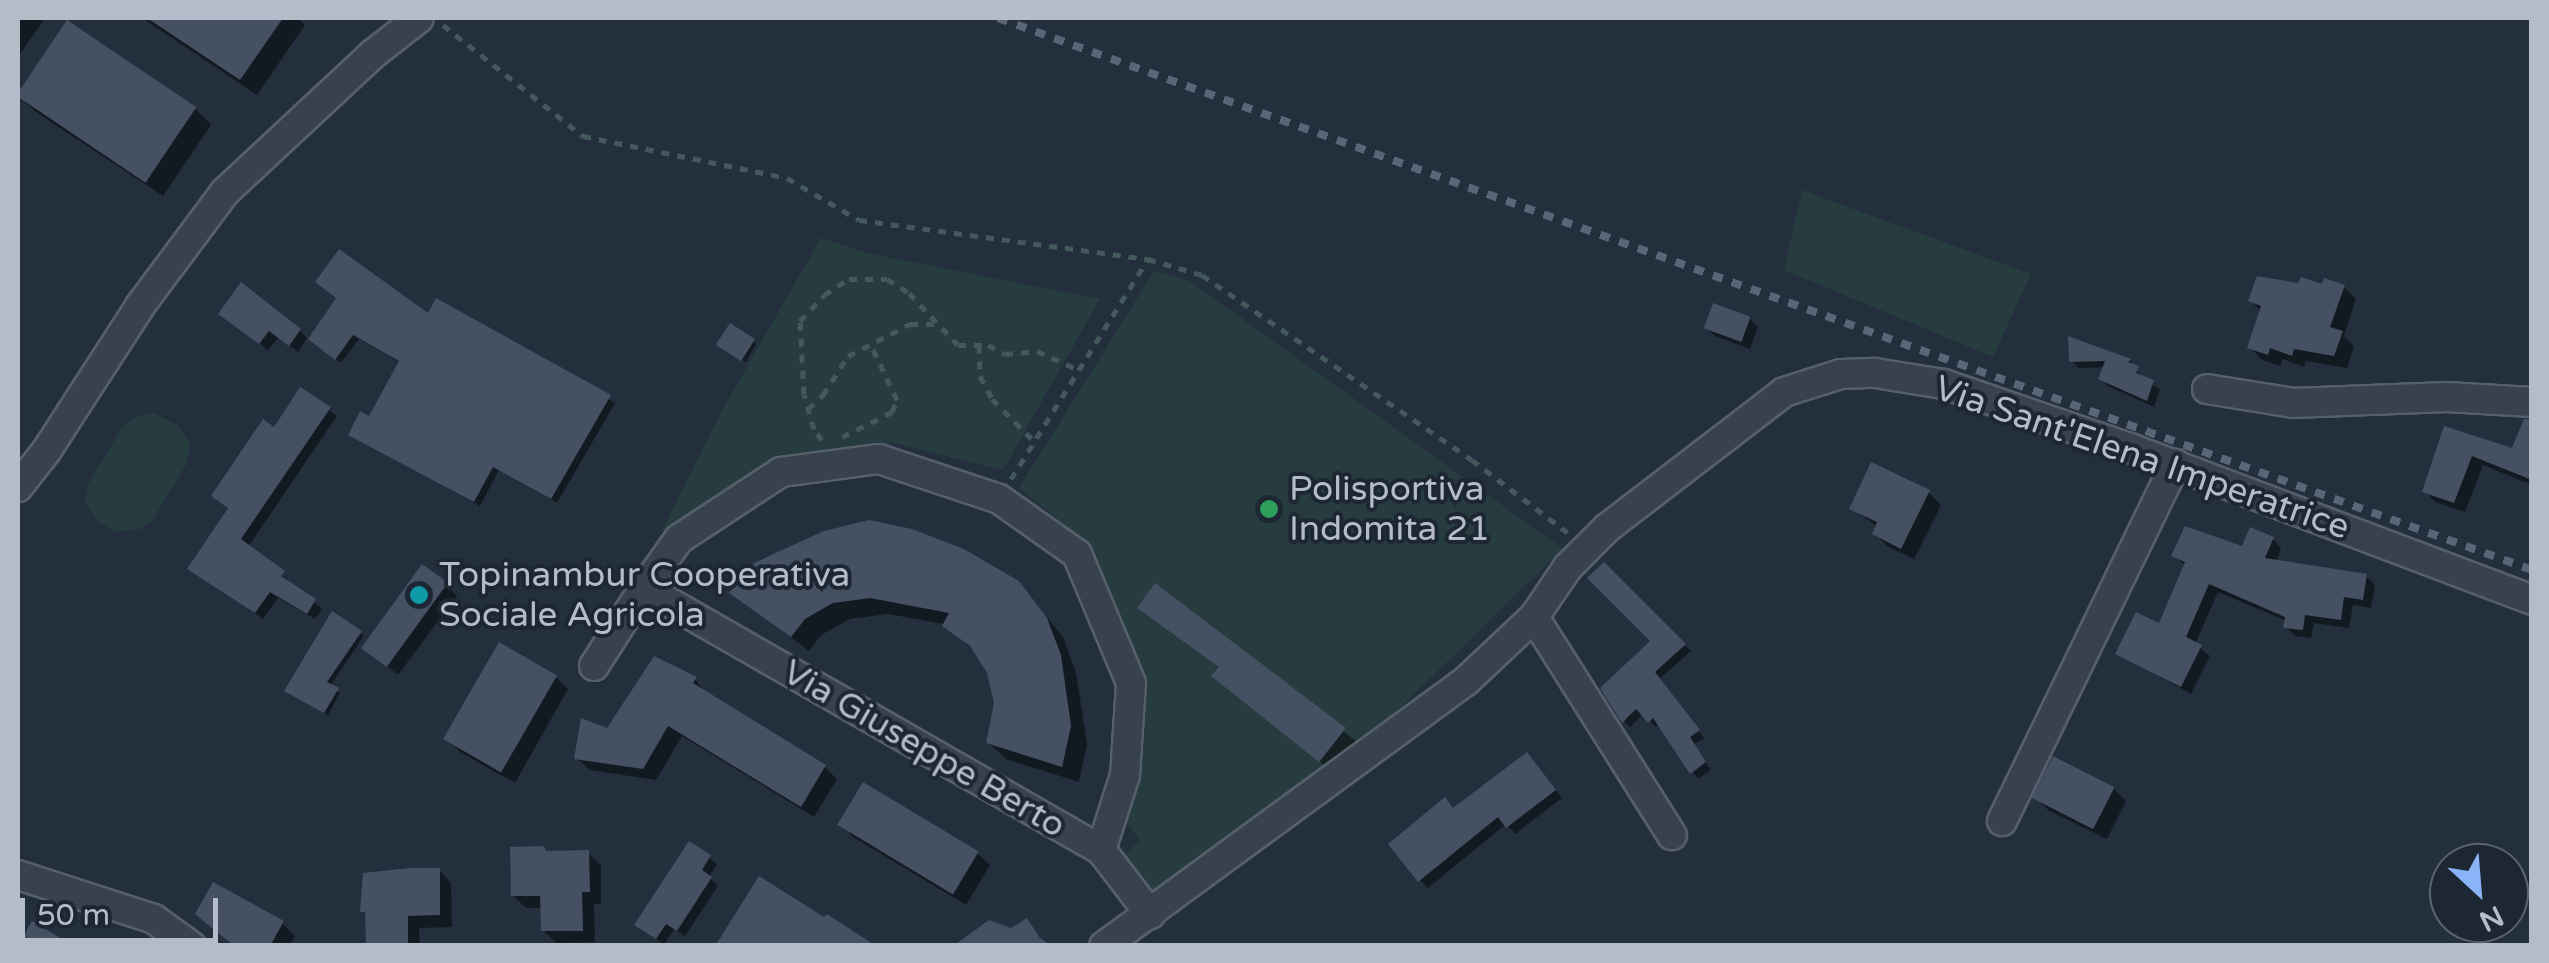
<!DOCTYPE html>
<style>
body{margin:0}
#map{position:relative;width:2549px;height:963px;overflow:hidden;background:#242f3e;font-family:"Varela Round",sans-serif}
div>[style]{position:absolute}
.green>*{inset:0;background:#263c3f}
.shadow>*{inset:0;background:#0007}
.building>*{inset:0;background:#455162;transform-origin:0 0}
.path>*{height:5px;margin-top:-2.5px;transform-origin:0;background:repeating-linear-gradient(90deg,#44595c 0 8px,transparent 0 16px)}
.roads{filter:drop-shadow(2px 0 #565f6c) drop-shadow(-2px 0 #565f6c) drop-shadow(0 2px #565f6c) drop-shadow(0 -2px #565f6c)}
.minor>*{height:28px;margin:-14px;padding:0 14px;transform-origin:14px;border-radius:14px;background:#38414e}
.rail>*{height:8px;margin-top:-4px;transform-origin:0;background:repeating-linear-gradient(90deg,#5a6575 0 10px,transparent 0 20px)}
.dots>*{width:28px;height:28px;translate:-50% -50%;box-sizing:border-box;border:5px solid #1d2633;border-radius:50%}
span{translate:-50% -50%;white-space:nowrap;text-align:center;line-height:1.15;-webkit-text-stroke:8px #1d2633;paint-order:stroke}
.street-label{font-size:35px;color:#b4bcc9}
.poi-label{font-size:35px;color:#b4bcc9}
.left{translate:0 -50%;text-align:left}
.frame{position:absolute;inset:0;border:20px solid #b4bcc9;pointer-events:none}
.north{position:absolute;left:2429px;top:843px;width:100px;height:100px;box-sizing:border-box;background:#1d2633;border:2px solid #59626f;border-radius:50%;rotate:154deg;font-size:28px;font-weight:700;line-height:40px;text-align:center;color:#b4bcc9}
.north::after{content:'';display:block;margin:auto;width:35px;height:45px;background:#8ab4f8;clip-path:polygon(50% 0,100% 100%,50% 72%,0 100%)}
.scale{position:absolute;left:20px;top:898px;width:198px;height:45px;box-sizing:border-box;border:5px solid #b4bcc9;border-top:0;padding-left:12px;font-size:30px;line-height:35px;white-space:nowrap;color:#b4bcc9;-webkit-text-stroke:8px #1d2633;paint-order:stroke}
</style>
<div id="map">
<div class="green">
<i style="clip-path:polygon(1802px 190px,2031px 274px,1993px 357px,1784px 270px)"></i>
<i style="clip-path:polygon(821px 238px,867px 253px,1100px 299px,1003px 470px,894px 443px,761px 466px,661px 532px,725px 405px)"></i>
<i style="clip-path:polygon(1154px 271px,1190px 281px,1563px 549px,1399px 709px,1152px 895px,1120px 860px,1140px 840px,1123px 818px,1139px 681px,1092px 548px,1019px 488px)"></i>
<i style="clip-path:polygon(154px 413px,179px 426px,190px 445px,187px 463px,152px 521px,140px 529px,116px 532px,97px 521px,85px 501px,88px 484px,123px 426px,137px 416px)"></i>
</div>
<div class="shadow">
<i style="clip-path:polygon(18px 18px,45px 18px,18px 57px)"></i>
<i style="clip-path:polygon(142px 18px,298px 18px,305px 25px,257px 95px)"></i>
<i style="clip-path:polygon(19px 96px,195px 108px,211px 125px,163px 196px,36px 112px)"></i>
<i style="clip-path:polygon(2324px 287px,2344px 287px,2356px 299px,2344px 336px,2354px 346px,2347px 368px,2306px 361px,2304px 367px,2283px 359px,2280px 366px,2262px 360px,2250px 347px,2262px 312px,2251px 301px)"></i>
<i style="clip-path:polygon(437px 302px,615px 403px,557px 503px,499px 470px,480px 506px,351px 434px,370px 419px,401px 363px,359px 339px,341px 363px,311px 339px,429px 317px)"></i>
<i style="clip-path:polygon(1750px 319px,1758px 327px,1750px 349px,1715px 336px,1706px 328px)"></i>
<i style="clip-path:polygon(229px 321px,299px 330px,307px 338px,298px 352px,279px 337px,268px 350px)"></i>
<i style="clip-path:polygon(2071px 340px,2130px 361px,2143px 379px,2160px 389px,2154px 407px,2108px 386px,2101px 379px,2105px 367px,2078px 368px,2071px 360px)"></i>
<i style="clip-path:polygon(753px 341px,756px 344px,746px 362px,724px 349px)"></i>
<i style="clip-path:polygon(301px 390px,337px 416px,248px 547px,322px 609px,315px 619px,278px 598px,263px 619px,190px 568px)"></i>
<i style="clip-path:polygon(2446px 429px,2513px 451px,2532px 435px,2532px 485px,2483px 465px,2465px 512px,2435px 502px,2425px 491px)"></i>
<i style="clip-path:polygon(1928px 492px,1941px 505px,1914px 559px,1887px 546px,1875px 534px,1878px 527px,1852px 508px)"></i>
<i style="clip-path:polygon(2273px 539px,2281px 548px,2276px 562px,2366px 576px,2375px 585px,2371px 608px,2353px 605px,2349px 628px,2314px 623px,2311px 638px,2295px 636px,2286px 627px,2287px 621px,2218px 592px,2195px 644px,2210px 656px,2191px 694px,2118px 653px,2161px 627px,2186px 566px,2174px 555px,2243px 549px)"></i>
<i style="clip-path:polygon(1604px 565px,1691px 651px,1659px 679px,1704px 738px,1694px 744px,1711px 770px,1698px 779px,1660px 723px,1656px 727px,1643px 714px,1630px 727px,1624px 721px,1654px 641px)"></i>
<i style="clip-path:polygon(1018px 583px,1063px 637px,1076px 673px,1087px 744px,1079px 782px,1006px 759px,989px 743px,996px 703px,989px 672px,978px 654px,944px 624px,888px 614px,850px 619px,821px 635px,809px 651px,733px 593px)"></i>
<i style="clip-path:polygon(446px 585px,457px 596px,398px 675px,364px 647px)"></i>
<i style="clip-path:polygon(1156px 587px,1356px 741px,1332px 771px,1226px 687px,1221px 668px,1141px 608px)"></i>
<i style="clip-path:polygon(360px 633px,364px 636px,330px 686px,340px 693px,328px 715px,291px 694px)"></i>
<i style="clip-path:polygon(556px 677px,568px 689px,515px 783px,460px 752px,447px 739px)"></i>
<i style="clip-path:polygon(695px 679px,706px 694px,825px 767px,837px 779px,814px 817px,682px 736px,656px 780px,590px 770px,577px 758px,608px 731px)"></i>
<i style="clip-path:polygon(1534px 762px,1562px 798px,1515px 834px,1506px 824px,1428px 888px,1420px 880px,1454px 810px)"></i>
<i style="clip-path:polygon(2114px 789px,2126px 801px,2107px 839px,2048px 810px,2036px 797px)"></i>
<i style="clip-path:polygon(840px 824px,977px 853px,990px 865px,966px 905px,853px 837px)"></i>
<i style="clip-path:polygon(690px 844px,717px 864px,709px 877px,718px 886px,685px 936px,674px 929px,664px 945px,637px 925px)"></i>
<i style="clip-path:polygon(548px 853px,588px 853px,601px 865px,601px 904px,594px 904px,595px 942px,556px 943px,543px 930px,543px 908px,526px 908px,513px 895px)"></i>
<i style="clip-path:polygon(2486px 856px,2500px 863px,2484px 863px)"></i>
<i style="clip-path:polygon(2509px 867px,2530px 879px,2523px 894px,2509px 890px)"></i>
<i style="clip-path:polygon(439px 870px,451px 883px,452px 927px,419px 928px,420px 946px,369px 946px,368px 917px,362px 911px)"></i>
<i style="clip-path:polygon(282px 923px,295px 936px,289px 946px,234px 946px)"></i>
</div>
<div class="building">
<i style="clip-path:polygon(147px 18px,283px 18px,240px 80px)"></i>
<i style="left:67px;top:20px;width:156px;height:91px;rotate:34deg"></i>
<i style="clip-path:polygon(339px 249px,428px 313px,436px 298px,611px 395px,551px 499px,493px 467px,474px 502px,348px 435px,360px 411px,369px 416px,399px 361px,353px 335px,335px 360px,308px 339px,336px 298px,315px 282px)"></i>
<i style="clip-path:polygon(2257px 276px,2298px 283px,2301px 277px,2322px 284px,2324px 278px,2345px 285px,2330px 327px,2343px 331px,2334px 356px,2294px 349px,2292px 356px,2270px 348px,2268px 355px,2247px 348px,2261px 306px,2248px 301px)"></i>
<i style="clip-path:polygon(241px 282px,301px 329px,289px 346px,269px 331px,259px 344px,218px 314px)"></i>
<i style="left:1713px;top:303px;width:40px;height:27px;rotate:20deg"></i>
<i style="left:730px;top:323px;width:30px;height:26px;rotate:33deg"></i>
<i style="clip-path:polygon(2068px 336px,2131px 359px,2128px 362px,2139px 366px,2136px 373px,2154px 380px,2147px 401px,2098px 379px,2105px 361px,2069px 362px)"></i>
<i style="clip-path:polygon(300px 387px,331px 407px,241px 539px,285px 571px,281px 576px,316px 599px,307px 614px,270px 592px,255px 613px,187px 569px,228px 508px,211px 496px,263px 419px,274px 427px)"></i>
<i style="clip-path:polygon(2524px 419px,2532px 419px,2532px 480px,2472px 456px,2454px 503px,2422px 492px,2444px 426px,2512px 448px)"></i>
<i style="clip-path:polygon(1871px 462px,1930px 490px,1901px 549px,1872px 534px,1877px 522px,1849px 509px)"></i>
<i style="clip-path:polygon(869px 520px,912px 529px,964px 549px,1019px 581px,1047px 618px,1061px 655px,1071px 726px,1062px 767px,986px 743px,994px 703px,987px 673px,970px 646px,942px 626px,949px 613px,870px 598px,833px 603px,805px 619px,791px 637px,729px 593px,754px 563px,824px 531px)"></i>
<i style="clip-path:polygon(2185px 526px,2242px 546px,2250px 527px,2274px 537px,2265px 558px,2367px 574px,2363px 600px,2344px 597px,2341px 620px,2305px 615px,2303px 630px,2283px 628px,2285px 617px,2209px 584px,2186px 637px,2202px 645px,2181px 687px,2115px 654px,2136px 612px,2159px 623px,2185px 562px,2171px 556px)"></i>
<i style="clip-path:polygon(1604px 562px,1686px 644px,1655px 672px,1700px 730px,1690px 737px,1706px 762px,1690px 774px,1653px 718px,1648px 723px,1636px 709px,1622px 723px,1600px 688px,1650px 641px,1587px 578px)"></i>
<i style="left:422px;top:564px;width:32px;height:104px;rotate:36deg"></i>
<i style="clip-path:polygon(1155px 583px,1346px 728px,1319px 762px,1211px 676px,1219px 667px,1137px 608px)"></i>
<i style="clip-path:polygon(332px 611px,362px 631px,327px 682px,339px 688px,324px 713px,284px 691px)"></i>
<i style="left:499px;top:642px;width:67px;height:112px;rotate:30deg"></i>
<i style="clip-path:polygon(654px 656px,697px 677px,693px 683px,826px 765px,801px 807px,668px 726px,643px 769px,574px 759px,581px 718px,607px 728px)"></i>
<i style="clip-path:polygon(1527px 752px,1556px 790px,1506px 828px,1498px 817px,1418px 882px,1388px 844px,1445px 797px,1453px 808px)"></i>
<i style="left:2053px;top:756px;width:69px;height:47px;rotate:27deg"></i>
<i style="left:863px;top:782px;width:135px;height:50px;rotate:31deg"></i>
<i style="clip-path:polygon(689px 841px,711px 855px,702px 870px,712px 877px,677px 931px,666px 924px,656px 939px,634px 925px)"></i>
<i style="clip-path:polygon(544px 846px,546px 851px,589px 850px,590px 892px,582px 892px,583px 931px,541px 931px,540px 896px,511px 896px,510px 847px)"></i>
<i style="clip-path:polygon(410px 868px,440px 868px,440px 915px,408px 916px,408px 946px,366px 946px,365px 912px,360px 912px,363px 873px)"></i>
<i style="clip-path:polygon(759px 876px,824px 917px,827px 914px,876px 946px,715px 946px)"></i>
<i style="clip-path:polygon(213px 882px,284px 921px,270px 946px,234px 946px,195px 914px)"></i>
<i style="clip-path:polygon(1027px 918px,1040px 938px,1052px 946px,953px 946px,989px 920px,1011px 928px)"></i>
<i style="clip-path:polygon(32px 921px,74px 946px,18px 946px)"></i>
</div>
<div class="path">
<i style="left:443px;top:25px;width:179px;rotate:38.4deg"></i>
<i style="left:583px;top:136px;width:208px;rotate:11.6deg"></i>
<i style="left:787px;top:178px;width:83px;rotate:30.3deg"></i>
<i style="left:859px;top:220px;width:292px;rotate:7.7deg"></i>
<i style="left:979px;top:345px;width:31px;rotate:88deg"></i>
<i style="left:980px;top:376px;width:26px;rotate:62deg"></i>
<i style="left:992px;top:399px;width:59px;rotate:45deg"></i>
<i style="left:808px;top:409px;width:21px;rotate:-43deg"></i>
<i style="left:823px;top:395px;width:46px;rotate:-57.3deg"></i>
<i style="left:848px;top:356px;width:70px;rotate:-27.3deg"></i>
<i style="left:910px;top:324px;width:24px"></i>
<i style="left:842px;top:437px;width:56px;rotate:-26.6deg"></i>
<i style="left:892px;top:412px;width:13px;rotate:-67deg"></i>
<i style="left:897px;top:400px;width:61px;rotate:-115.3deg"></i>
<i style="left:822px;top:440px;width:14px;rotate:-126deg"></i>
<i style="left:814px;top:429px;width:36px;rotate:-106deg"></i>
<i style="left:804px;top:394px;width:73px;rotate:-93.1deg"></i>
<i style="left:800px;top:321px;width:35px;rotate:-47deg"></i>
<i style="left:824px;top:295px;width:30px;rotate:-33deg"></i>
<i style="left:849px;top:279px;width:38px"></i>
<i style="left:887px;top:279px;width:26px;rotate:32deg"></i>
<i style="left:909px;top:293px;width:71px;rotate:46.7deg"></i>
<i style="left:958px;top:345px;width:30px"></i>
<i style="left:988px;top:345px;width:19px;rotate:28deg"></i>
<i style="left:1005px;top:354px;width:32px;rotate:-5deg"></i>
<i style="left:1037px;top:351px;width:46px;rotate:24.3deg"></i>
<i style="left:1011px;top:479px;width:259px;rotate:-58.1deg"></i>
<i style="left:1148px;top:259px;width:56px;rotate:16.5deg"></i>
<i style="left:1202px;top:275px;width:327px;rotate:34.4deg"></i>
<i style="left:1472px;top:460px;width:121px;rotate:37.2deg"></i>
</div>
<div class="roads">
<div class="minor">
<i style="left:2207px;top:389px;width:87px;rotate:9.2deg"></i>
<i style="left:2293px;top:403px;width:154px;rotate:-2.2deg"></i>
<i style="left:2447px;top:397px;width:85px;rotate:3.4deg"></i>
<i style="left:18px;top:487px;width:47px;rotate:-51.9deg"></i>
<i style="left:47px;top:450px;width:171px;rotate:-57.1deg"></i>
<i style="left:140px;top:306px;width:142px;rotate:-53.3deg"></i>
<i style="left:225px;top:192px;width:202px;rotate:-43deg"></i>
<i style="left:373px;top:54px;width:58px;rotate:-38deg"></i>
<i style="left:644px;top:588px;width:60px;rotate:-54.5deg"></i>
<i style="left:679px;top:539px;width:122px;rotate:-33.3deg"></i>
<i style="left:781px;top:472px;width:99px;rotate:-7.6deg"></i>
<i style="left:879px;top:459px;width:126px;rotate:18.4deg"></i>
<i style="left:999px;top:499px;width:95px;rotate:35.2deg"></i>
<i style="left:1077px;top:554px;width:140px;rotate:67.3deg"></i>
<i style="left:1131px;top:683px;width:92px;rotate:93.7deg"></i>
<i style="left:1125px;top:775px;width:79px;rotate:107.7deg"></i>
<i style="left:1534px;top:617px;width:258px;rotate:57.7deg"></i>
<i style="left:594px;top:666px;width:93px;rotate:-57.3deg"></i>
<i style="left:644px;top:588px;width:527px;rotate:29.83deg"></i>
<i style="left:1101px;top:850px;width:81px;rotate:52.6deg"></i>
<i style="left:2002px;top:821px;width:397px;rotate:-64.1deg"></i>
<i style="left:18px;top:875px;width:143px;rotate:17.9deg"></i>
<i style="left:154px;top:919px;width:46px;rotate:36.1deg"></i>
<i style="left:1104px;top:946px;width:449px;rotate:-36.2deg"></i>
<i style="left:1466px;top:681px;width:93px;rotate:-43.3deg"></i>
<i style="left:1534px;top:617px;width:60px;rotate:-55.8deg"></i>
<i style="left:1568px;top:567px;width:55px;rotate:-45deg"></i>
<i style="left:1607px;top:528px;width:223px;rotate:-37.5deg"></i>
<i style="left:1784px;top:392px;width:60px;rotate:-17.5deg"></i>
<i style="left:1841px;top:374px;width:34px;rotate:-2deg"></i>
<i style="left:1875px;top:373px;width:70px;rotate:9.1deg"></i>
<i style="left:1944px;top:384px;width:197px;rotate:19deg"></i>
<i style="left:2130px;top:448px;width:430px;rotate:20.7deg"></i>
</div>
</div>
<div class="rail">
<i style="left:998px;top:18px;width:1630px;rotate:19.79deg"></i>
</div>
<div class="dots">
<i style="left:1269px;top:509px;background:#2e9e5b"></i>
<i style="left:419px;top:595px;background:#0f9aa8"></i>
</div>
<div class="street-label">
<span style="left:2142px;top:458px;rotate:19deg">Via Sant'Elena Imperatrice</span>
<span style="left:924px;top:749px;rotate:30deg">Via Giuseppe Berto</span>
</div>
<div class="poi-label">
<span class="left" style="left:1289px;top:509px">Polisportiva<br>Indomita 21</span>
<span class="left" style="left:439px;top:595px">Topinambur Cooperativa<br>Sociale Agricola</span>
</div>
<div class="frame"></div>
<div class="north">N</div>
<div class="scale">50 m</div>
</div>
